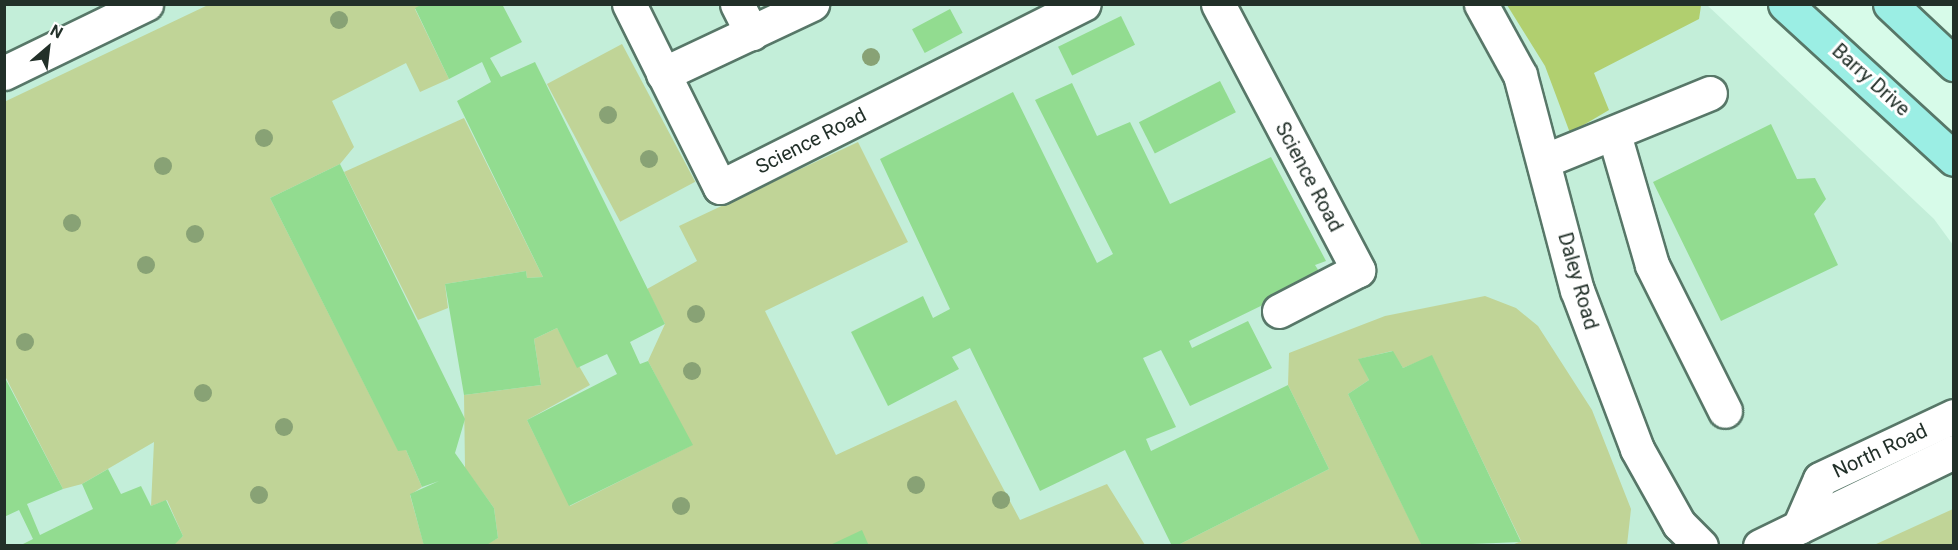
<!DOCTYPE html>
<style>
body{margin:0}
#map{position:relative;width:1958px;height:550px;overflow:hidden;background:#d7fbe9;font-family:Roboto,sans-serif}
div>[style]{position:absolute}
.built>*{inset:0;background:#c3eed9}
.green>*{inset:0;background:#c0d497;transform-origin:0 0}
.forest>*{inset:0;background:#b1cf6f}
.building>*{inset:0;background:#92dc90;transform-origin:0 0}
.roads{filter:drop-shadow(2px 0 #577768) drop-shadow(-2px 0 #577768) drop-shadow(0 2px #577768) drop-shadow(0 -2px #577768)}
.minor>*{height:33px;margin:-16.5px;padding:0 16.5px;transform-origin:16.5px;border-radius:16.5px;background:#fff}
.major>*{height:33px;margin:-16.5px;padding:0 16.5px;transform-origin:16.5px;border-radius:16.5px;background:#9beee4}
.trees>*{width:18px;height:18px;margin:-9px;border-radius:50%;background:#88a275}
span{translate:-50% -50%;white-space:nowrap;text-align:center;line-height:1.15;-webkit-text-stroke:6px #fff;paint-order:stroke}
.street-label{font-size:20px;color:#223029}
.frame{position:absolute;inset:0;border:6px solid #223029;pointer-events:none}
.north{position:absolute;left:18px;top:18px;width:60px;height:60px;-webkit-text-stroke:4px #fff;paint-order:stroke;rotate:28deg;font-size:16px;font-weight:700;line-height:24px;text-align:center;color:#223029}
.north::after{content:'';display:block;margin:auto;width:21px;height:27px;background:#223029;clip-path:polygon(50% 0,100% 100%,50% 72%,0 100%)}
</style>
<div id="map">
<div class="built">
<i style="clip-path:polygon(4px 5px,1707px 5px,1934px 219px,1953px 245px,1953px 545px,5px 545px)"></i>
</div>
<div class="green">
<i style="clip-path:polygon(208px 5px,423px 5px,415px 9px,449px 79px,420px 92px,406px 63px,332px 101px,354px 147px,340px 164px,270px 198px,398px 450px,406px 450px,422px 487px,410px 495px,424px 545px,173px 545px,183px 536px,167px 500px,151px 506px,154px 442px,82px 484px,63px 489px,5px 376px,4px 102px)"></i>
<i style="left:622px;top:44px;width:156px;height:85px;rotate:62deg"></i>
<i style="clip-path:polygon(464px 118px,543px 277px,527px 278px,526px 271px,445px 284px,448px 308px,418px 320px,344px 172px)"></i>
<i style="clip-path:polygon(858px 142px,908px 242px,765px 311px,836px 455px,956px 400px,1020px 520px,1107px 484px,1145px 545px,485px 545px,498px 538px,494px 508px,465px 468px,464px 395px,541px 385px,534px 339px,557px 328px,590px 385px,527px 420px,570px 506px,692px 445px,648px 361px,665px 324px,647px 289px,697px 261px,679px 226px)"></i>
<i style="clip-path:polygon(1485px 296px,1516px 308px,1538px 326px,1592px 410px,1631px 509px,1627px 545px,1512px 545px,1521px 541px,1432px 356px,1403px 368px,1392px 351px,1359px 359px,1369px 380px,1348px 394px,1422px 545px,1176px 546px,1329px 469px,1288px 385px,1289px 353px,1385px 316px)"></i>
<i style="clip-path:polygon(1953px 509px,1953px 545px,1874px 545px)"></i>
</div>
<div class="forest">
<i style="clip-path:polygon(1507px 5px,1698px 4px,1701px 6px,1699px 19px,1594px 73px,1609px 110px,1570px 133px,1545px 66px)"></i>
</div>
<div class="building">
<i style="clip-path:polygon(423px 4px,502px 4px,522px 42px,490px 58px,501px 77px,535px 62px,665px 324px,630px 342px,640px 364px,648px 361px,693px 445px,569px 506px,527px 420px,617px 374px,607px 354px,577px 368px,557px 328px,534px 339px,541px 385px,464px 395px,445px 284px,526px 271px,527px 278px,543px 277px,457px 101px,491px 82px,482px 62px,449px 79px,415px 8px)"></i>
<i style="left:950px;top:9px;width:27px;height:43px;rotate:62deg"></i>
<i style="left:1121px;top:16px;width:32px;height:70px;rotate:64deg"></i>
<i style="left:1220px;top:81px;width:35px;height:91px;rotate:63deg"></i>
<i style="clip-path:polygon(1072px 83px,1097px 136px,1130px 122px,1170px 204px,1271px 157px,1326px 261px,1315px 265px,1322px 276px,1189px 341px,1192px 348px,1248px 321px,1272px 368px,1190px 406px,1161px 350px,1143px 358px,1176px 427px,1146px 439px,1151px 451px,1288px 385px,1329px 469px,1176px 546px,1172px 546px,1125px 450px,1040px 491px,970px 348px,952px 357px,959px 369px,888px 406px,851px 332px,923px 296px,933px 318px,950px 309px,880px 159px,1013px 92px,1097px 263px,1113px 254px,1035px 100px)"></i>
<i style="clip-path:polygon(1771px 124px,1797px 179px,1815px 178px,1826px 199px,1814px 214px,1838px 265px,1721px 321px,1653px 182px)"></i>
<i style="clip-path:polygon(340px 164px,465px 419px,455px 453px,494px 508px,498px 538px,485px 546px,424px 546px,410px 494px,439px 481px,422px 487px,406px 450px,398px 451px,270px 198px)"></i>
<i style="clip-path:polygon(1393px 351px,1403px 368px,1432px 355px,1521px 542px,1422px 546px,1348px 394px,1369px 380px,1358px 359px)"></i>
<i style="clip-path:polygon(4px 376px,63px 489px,27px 504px,40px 535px,93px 509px,82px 484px,108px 469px,121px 494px,141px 486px,151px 506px,166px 500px,183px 536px,173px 546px,19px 546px,33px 539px,19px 510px,4px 517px)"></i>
<i style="clip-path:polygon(862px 530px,869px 546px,828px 546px)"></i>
</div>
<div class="roads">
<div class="minor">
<i style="left:629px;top:4px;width:204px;rotate:63.6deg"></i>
<i style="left:720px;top:187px;width:407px;rotate:-26.7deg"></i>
<i style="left:737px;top:4px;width:33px;rotate:63deg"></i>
<i style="left:1218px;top:4px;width:301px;rotate:62.2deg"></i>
<i style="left:1358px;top:270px;width:89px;rotate:152.6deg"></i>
<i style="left:1481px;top:4px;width:81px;rotate:61.2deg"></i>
<i style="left:1520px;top:75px;width:222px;rotate:75.2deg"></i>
<i style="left:1577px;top:290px;width:170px;rotate:69.3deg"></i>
<i style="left:1637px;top:449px;width:86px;rotate:60.8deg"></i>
<i style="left:1679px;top:524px;width:31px;rotate:45deg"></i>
<i style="left:4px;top:73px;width:158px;rotate:-25.9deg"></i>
<i style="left:663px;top:74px;width:165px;rotate:-25.2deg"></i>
<i style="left:1614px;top:134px;width:136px;rotate:73.8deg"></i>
<i style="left:1652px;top:265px;width:163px;rotate:63.4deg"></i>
<i style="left:1546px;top:160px;width:177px;rotate:-22.2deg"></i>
<i style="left:1799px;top:527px;width:52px;rotate:-66.4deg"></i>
<i style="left:1820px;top:479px;width:148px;rotate:-25.2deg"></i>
<i style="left:1760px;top:546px;width:216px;rotate:-25.9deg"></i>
</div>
<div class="major">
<i style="left:1785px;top:4px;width:229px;rotate:42.5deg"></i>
<i style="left:1890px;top:4px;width:88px;rotate:43.2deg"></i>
</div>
</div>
<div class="trees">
<i style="left:339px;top:20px"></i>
<i style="left:871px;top:57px"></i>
<i style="left:608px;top:115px"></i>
<i style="left:264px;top:138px"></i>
<i style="left:649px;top:159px"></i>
<i style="left:163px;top:166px"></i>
<i style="left:72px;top:223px"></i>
<i style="left:195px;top:234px"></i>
<i style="left:146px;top:265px"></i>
<i style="left:696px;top:314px"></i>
<i style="left:25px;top:342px"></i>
<i style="left:692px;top:371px"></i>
<i style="left:203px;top:393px"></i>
<i style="left:284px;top:427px"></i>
<i style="left:916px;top:485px"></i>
<i style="left:259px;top:495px"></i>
<i style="left:1001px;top:500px"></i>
<i style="left:681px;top:506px"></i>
</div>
<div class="street-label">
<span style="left:1871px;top:80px;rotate:42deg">Barry Drive</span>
<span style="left:811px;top:141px;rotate:-27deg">Science Road</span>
<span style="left:1309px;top:177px;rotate:62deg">Science Road</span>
<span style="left:1578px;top:281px;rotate:74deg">Daley Road</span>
<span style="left:1880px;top:451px;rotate:-25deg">North Road</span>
</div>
<div class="frame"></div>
<div class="north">N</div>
</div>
